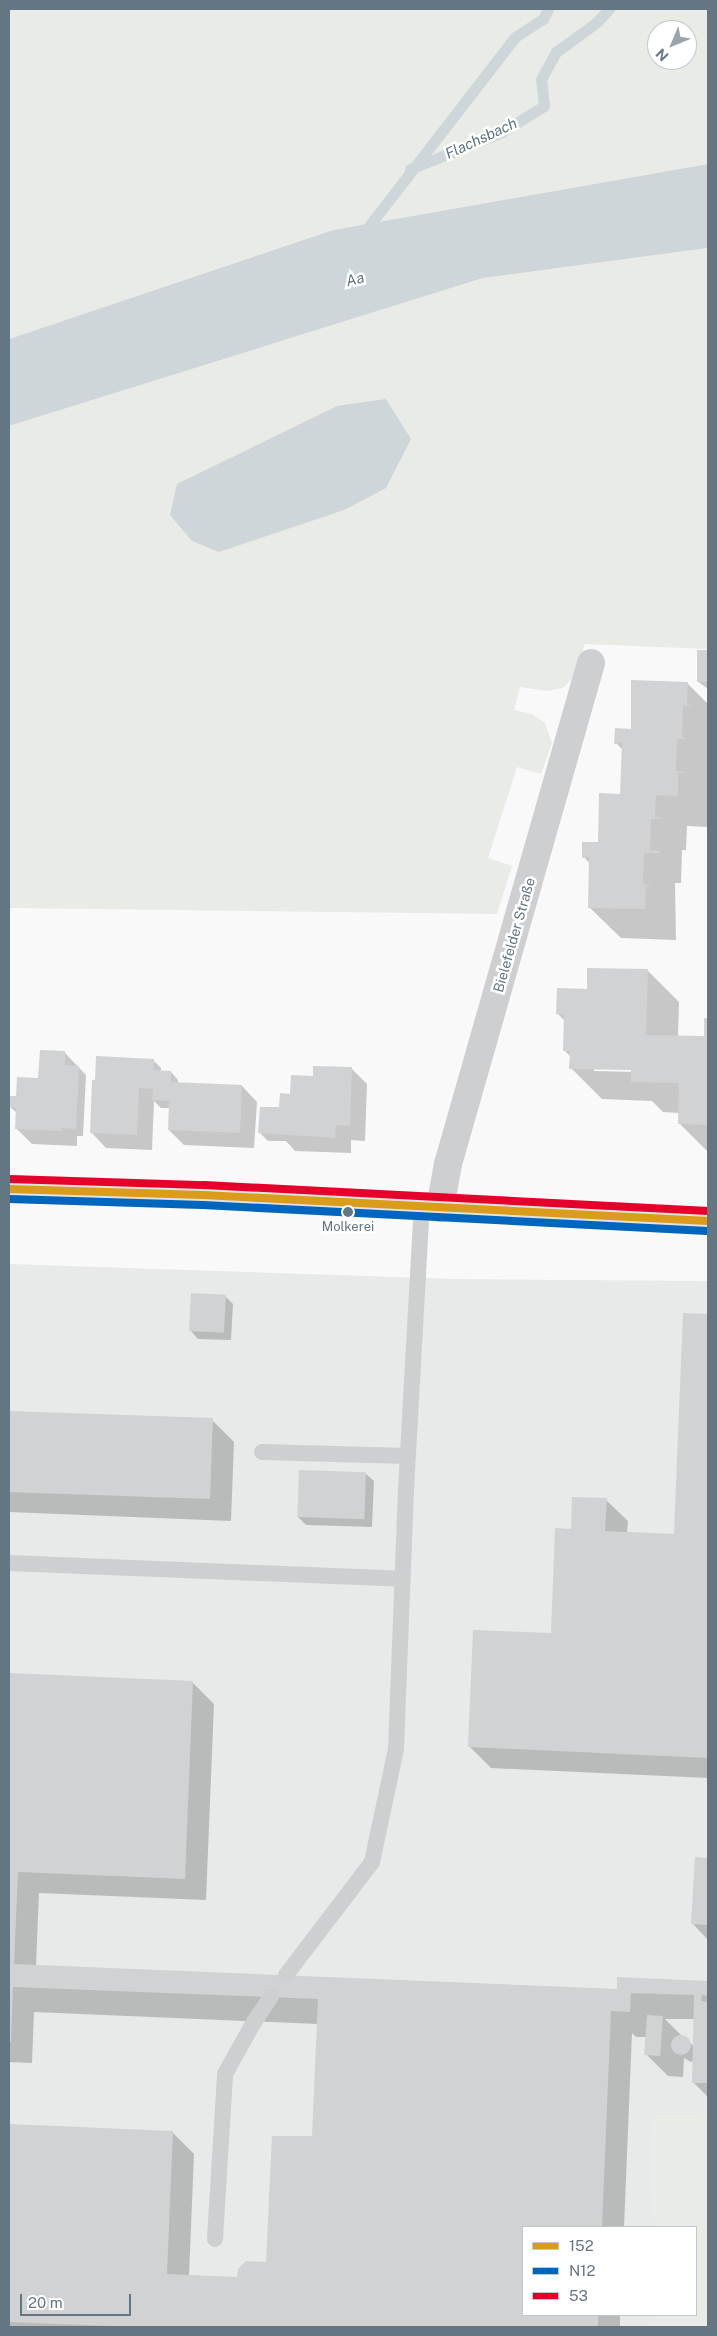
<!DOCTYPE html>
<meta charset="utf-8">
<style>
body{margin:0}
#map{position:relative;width:717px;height:2336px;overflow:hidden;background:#f9f9f9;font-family:"Public Sans",sans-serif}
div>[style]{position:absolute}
.built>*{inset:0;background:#e8e9e9}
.green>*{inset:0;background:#e8ebe6}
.water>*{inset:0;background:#ced6d9}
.shadow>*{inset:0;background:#0003}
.stream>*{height:11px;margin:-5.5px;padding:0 5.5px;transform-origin:5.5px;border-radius:5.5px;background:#ced6d9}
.building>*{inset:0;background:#d0d2d3;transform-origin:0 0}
.round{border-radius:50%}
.lane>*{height:16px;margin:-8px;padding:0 8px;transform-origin:8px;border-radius:8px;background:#cecfd0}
.street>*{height:28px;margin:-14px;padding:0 14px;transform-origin:14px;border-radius:14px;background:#cecfd0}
.secondary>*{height:28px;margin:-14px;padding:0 14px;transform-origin:14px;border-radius:14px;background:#e1e2e2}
.bus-1>*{height:8px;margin:-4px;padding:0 4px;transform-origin:4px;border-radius:4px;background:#da9c1a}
.bus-2>*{height:8px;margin:-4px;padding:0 4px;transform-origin:4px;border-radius:4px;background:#0065bd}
.bus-3>*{height:8px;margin:-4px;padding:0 4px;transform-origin:4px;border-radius:4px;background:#e4002b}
.dots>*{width:14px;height:14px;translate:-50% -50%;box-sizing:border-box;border:2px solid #fff;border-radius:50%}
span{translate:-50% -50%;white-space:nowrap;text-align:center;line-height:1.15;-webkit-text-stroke:5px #fff;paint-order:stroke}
.bus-label{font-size:13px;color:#657683}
.street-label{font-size:14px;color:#657683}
.water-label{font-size:15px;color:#60757c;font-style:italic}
.frame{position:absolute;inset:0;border:10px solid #657683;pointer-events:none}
.legend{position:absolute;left:522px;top:2226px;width:175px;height:90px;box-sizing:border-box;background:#fff;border:1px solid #c1c8cd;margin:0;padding:6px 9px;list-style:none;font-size:15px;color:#657683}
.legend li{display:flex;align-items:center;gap:10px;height:25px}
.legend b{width:25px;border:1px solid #c1c8cd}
.north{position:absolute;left:647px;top:20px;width:50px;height:50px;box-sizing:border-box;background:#fff;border:1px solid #c1c8cd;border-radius:50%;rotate:225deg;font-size:14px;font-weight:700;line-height:20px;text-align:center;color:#657683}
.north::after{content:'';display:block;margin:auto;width:18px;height:22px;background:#99a4ac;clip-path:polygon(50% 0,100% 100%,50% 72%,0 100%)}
.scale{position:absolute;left:20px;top:2294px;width:111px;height:22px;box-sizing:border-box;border:2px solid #657683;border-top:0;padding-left:6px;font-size:15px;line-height:18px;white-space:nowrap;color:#657683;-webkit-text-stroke:4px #fff;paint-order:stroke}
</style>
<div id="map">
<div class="built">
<i style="clip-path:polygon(9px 1264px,457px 1279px,708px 1281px,708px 2117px,652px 2116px,653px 2227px,523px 2227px,523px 2315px,652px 2315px,652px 2327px,9px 2327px)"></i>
</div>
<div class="green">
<i style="clip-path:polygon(evenodd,9px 9px,708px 9px,708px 164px,333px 230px,9px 339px,9px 9px,657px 30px,687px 30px,687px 60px,657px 60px,657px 30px)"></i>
<i style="clip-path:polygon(708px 248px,708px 649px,585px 644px,572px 679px,563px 688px,547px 691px,520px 687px,514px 710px,532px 714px,545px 723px,552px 743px,541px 774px,517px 767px,488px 858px,512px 866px,497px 914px,9px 908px,9px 426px,483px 278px)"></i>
<i style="clip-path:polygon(652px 2116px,708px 2117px,708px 2327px,652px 2327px,652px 2315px,696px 2315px,696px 2227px,653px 2227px)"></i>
</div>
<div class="water">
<i style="clip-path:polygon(708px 164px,708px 248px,483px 278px,9px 426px,9px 339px,333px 230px)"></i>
<i style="clip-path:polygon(386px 399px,411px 439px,386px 488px,344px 510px,219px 552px,192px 541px,170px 515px,177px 484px,337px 406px)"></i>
</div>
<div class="shadow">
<i style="clip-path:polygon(698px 651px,708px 652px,708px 689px,697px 681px)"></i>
<i style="clip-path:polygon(687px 683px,708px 704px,708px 827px,687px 826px,686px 850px,682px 850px,681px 883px,675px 883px,676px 940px,621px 938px,589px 907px,590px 864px,583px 856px,600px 843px,622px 795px,623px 750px,616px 743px)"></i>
<i style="clip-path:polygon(evenodd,648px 971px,679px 1002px,678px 1037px,706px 1037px,706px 1019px,708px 1019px,708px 1152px,680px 1124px,680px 1113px,663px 1112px,652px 1101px,602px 1099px,571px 1068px,571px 1057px,564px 1050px,565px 1021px,558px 1014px,588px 990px,648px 971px,594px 1068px,637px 1069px,637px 1072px,594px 1071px,594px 1068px)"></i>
<i style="clip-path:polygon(65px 1053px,86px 1075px,83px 1136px,77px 1136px,77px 1146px,32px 1144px,16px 1128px,17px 1113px,10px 1107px)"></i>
<i style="clip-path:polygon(153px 1060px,161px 1068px,161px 1071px,171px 1072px,178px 1080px,178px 1083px,242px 1086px,257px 1102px,254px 1148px,184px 1145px,169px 1130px,170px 1108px,161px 1108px,154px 1101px,152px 1150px,106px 1148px,91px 1132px)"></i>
<i style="clip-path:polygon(351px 1068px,367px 1084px,365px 1141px,351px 1140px,351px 1153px,295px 1151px,286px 1141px,268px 1141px,260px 1133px,291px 1095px,315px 1077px)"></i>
<i style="clip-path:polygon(225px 1296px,233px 1304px,231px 1340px,198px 1339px,191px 1331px)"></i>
<i style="clip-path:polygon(684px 1314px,708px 1315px,708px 1778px,491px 1768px,470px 1747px,552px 1635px,572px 1530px,606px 1500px,628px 1521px,627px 1533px,677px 1535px)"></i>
<i style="clip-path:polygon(9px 1412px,212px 1420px,234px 1442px,231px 1521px,9px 1512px)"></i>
<i style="clip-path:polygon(366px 1474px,374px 1481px,372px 1527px,306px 1525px,298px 1517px)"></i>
<i style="clip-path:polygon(evenodd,9px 1674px,192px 1682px,214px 1704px,206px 1900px,39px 1893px,36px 1966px,618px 1990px,618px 1978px,708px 1983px,708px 2097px,693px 2082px,694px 2059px,691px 2062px,684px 2058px,683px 2077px,668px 2076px,646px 2054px,647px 2037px,636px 2037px,632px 2033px,624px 2227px,523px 2227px,523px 2315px,620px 2315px,620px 2327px,9px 2327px,9px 2125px,172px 2132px,194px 2154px,189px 2276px,239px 2278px,267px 2263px,313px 2138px,318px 2024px,34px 2012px,32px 2063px,9px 2062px,9px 1674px,665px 2019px,696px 2019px,695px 2047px,684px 2038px,665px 2019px)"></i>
<i style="clip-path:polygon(696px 1858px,708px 1859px,708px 1940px,693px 1924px)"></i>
</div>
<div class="stream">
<i style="left:410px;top:169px;width:99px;rotate:-21.9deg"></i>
<i style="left:502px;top:132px;width:49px;rotate:-31.8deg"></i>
<i style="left:544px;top:106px;width:27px;rotate:-96deg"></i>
<i style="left:541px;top:79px;width:31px;rotate:-61deg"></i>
<i style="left:556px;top:52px;width:51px;rotate:-36.2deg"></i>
<i style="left:597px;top:22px;width:18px;rotate:-47deg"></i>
<i style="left:362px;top:235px;width:250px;rotate:-52.3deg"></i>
<i style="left:515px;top:37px;width:33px;rotate:-33deg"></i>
<i style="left:543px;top:19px;width:11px;rotate:-63deg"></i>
</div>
<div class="building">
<i style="left:697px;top:650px;width:11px;height:32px"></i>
<i style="clip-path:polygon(631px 680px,688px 682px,687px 704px,693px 706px,683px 706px,682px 737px,687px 739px,677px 739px,676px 771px,688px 773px,678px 773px,678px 796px,656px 795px,655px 817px,664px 819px,651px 819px,650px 850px,660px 851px,659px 853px,644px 853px,643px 884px,652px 885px,646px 886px,645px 909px,588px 908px,589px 857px,582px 858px,582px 842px,598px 842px,599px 793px,620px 794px,622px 743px,614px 744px,615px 728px,631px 729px)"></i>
<i style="clip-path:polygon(587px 968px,648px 969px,646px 1035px,704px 1036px,704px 1018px,708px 1018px,708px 1125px,678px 1124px,679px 1083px,631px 1082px,631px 1070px,569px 1069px,570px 1051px,563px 1051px,564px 1015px,556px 1014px,557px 988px,587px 989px)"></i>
<i style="clip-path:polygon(40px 1050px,65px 1051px,65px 1065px,79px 1066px,76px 1129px,62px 1128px,62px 1131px,15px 1129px,16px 1108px,9px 1107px,9px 1096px,16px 1096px,17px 1077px,38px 1078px)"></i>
<i style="clip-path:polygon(96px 1056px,154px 1059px,154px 1070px,171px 1071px,171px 1082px,242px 1085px,240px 1133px,168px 1130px,169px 1101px,152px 1100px,153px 1089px,139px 1088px,137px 1135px,90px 1133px,92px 1080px,95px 1080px)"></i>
<i style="clip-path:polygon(313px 1066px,352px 1067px,350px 1126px,336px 1125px,335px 1138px,258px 1133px,260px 1107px,279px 1107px,280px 1093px,290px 1094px,291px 1075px,313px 1076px)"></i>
<i style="left:191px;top:1293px;width:35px;height:38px;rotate:3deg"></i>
<i style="clip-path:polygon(683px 1313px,708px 1314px,708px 1758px,468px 1747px,473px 1630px,551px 1633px,555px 1528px,571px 1529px,572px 1497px,607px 1498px,605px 1531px,674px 1534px)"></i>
<i style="left:9px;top:1411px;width:204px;height:81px;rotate:2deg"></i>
<i style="left:299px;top:1470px;width:67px;height:47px;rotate:2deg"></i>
<i style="clip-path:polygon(9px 1673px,193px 1681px,185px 1879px,18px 1872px,14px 1964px,617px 1989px,617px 1977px,708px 1981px,708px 1996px,702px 1995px,701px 2001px,708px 2002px,708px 2083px,692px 2083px,694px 1995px,631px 1993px,630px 2012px,611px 2011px,602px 2227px,523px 2227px,523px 2315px,598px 2315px,598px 2327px,136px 2327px,9px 2322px,9px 2124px,173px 2131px,167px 2274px,237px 2277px,238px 2269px,246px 2261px,266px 2262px,272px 2136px,312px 2136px,318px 1999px,13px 1987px,11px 2042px,9px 2042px)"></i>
<i style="clip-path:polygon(695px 1857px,708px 1858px,708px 1925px,691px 1924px)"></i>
<i style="left:647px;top:2015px;width:16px;height:40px;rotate:4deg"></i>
<i class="round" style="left:671px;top:2035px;width:20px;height:20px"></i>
</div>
<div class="lane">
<i style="left:262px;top:1452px;width:146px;rotate:1.6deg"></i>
<i style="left:9px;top:1563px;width:393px;rotate:2.3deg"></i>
<i style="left:286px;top:1975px;width:142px;rotate:-52.7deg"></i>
<i style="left:372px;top:1862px;width:116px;rotate:-78deg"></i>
<i style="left:396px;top:1749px;width:260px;rotate:-87.8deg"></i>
<i style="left:406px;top:1489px;width:282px;rotate:-86.8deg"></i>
<i style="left:215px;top:2239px;width:165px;rotate:-86.5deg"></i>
<i style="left:225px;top:2074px;width:60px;rotate:-60.9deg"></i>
<i style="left:254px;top:2022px;width:30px;rotate:-56deg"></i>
</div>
<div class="street">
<i style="left:440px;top:1208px;width:45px;rotate:-79.7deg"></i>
<i style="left:448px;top:1164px;width:521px;rotate:-74.07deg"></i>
</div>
<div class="secondary">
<i style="left:9px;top:1189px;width:194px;rotate:1.8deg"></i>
<i style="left:203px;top:1195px;width:506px;rotate:2.95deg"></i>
</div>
<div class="bus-1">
<i style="left:9px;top:1189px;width:194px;rotate:1.8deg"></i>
<i style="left:203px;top:1195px;width:506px;rotate:2.95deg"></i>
</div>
<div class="bus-2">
<i style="left:9px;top:1199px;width:194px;rotate:1.8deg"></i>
<i style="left:203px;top:1205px;width:505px;rotate:2.95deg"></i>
</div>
<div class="bus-3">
<i style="left:9px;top:1179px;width:195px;rotate:1.8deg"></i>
<i style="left:204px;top:1185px;width:505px;rotate:2.95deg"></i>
</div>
<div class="dots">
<i style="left:348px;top:1212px;background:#657683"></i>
</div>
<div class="bus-label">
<span style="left:348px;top:1227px">Molkerei</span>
</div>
<div class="street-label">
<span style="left:514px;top:935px;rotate:-74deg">Bielefelder Straße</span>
</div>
<div class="water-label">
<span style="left:481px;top:138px;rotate:-25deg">Flachsbach</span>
<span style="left:355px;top:279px;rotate:-15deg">Aa</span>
</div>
<div class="frame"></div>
<ul class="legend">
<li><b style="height:6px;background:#da9c1a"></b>152</li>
<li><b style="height:6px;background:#0065bd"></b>N12</li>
<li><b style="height:6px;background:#e4002b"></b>53</li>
</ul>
<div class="north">N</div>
<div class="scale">20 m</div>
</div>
